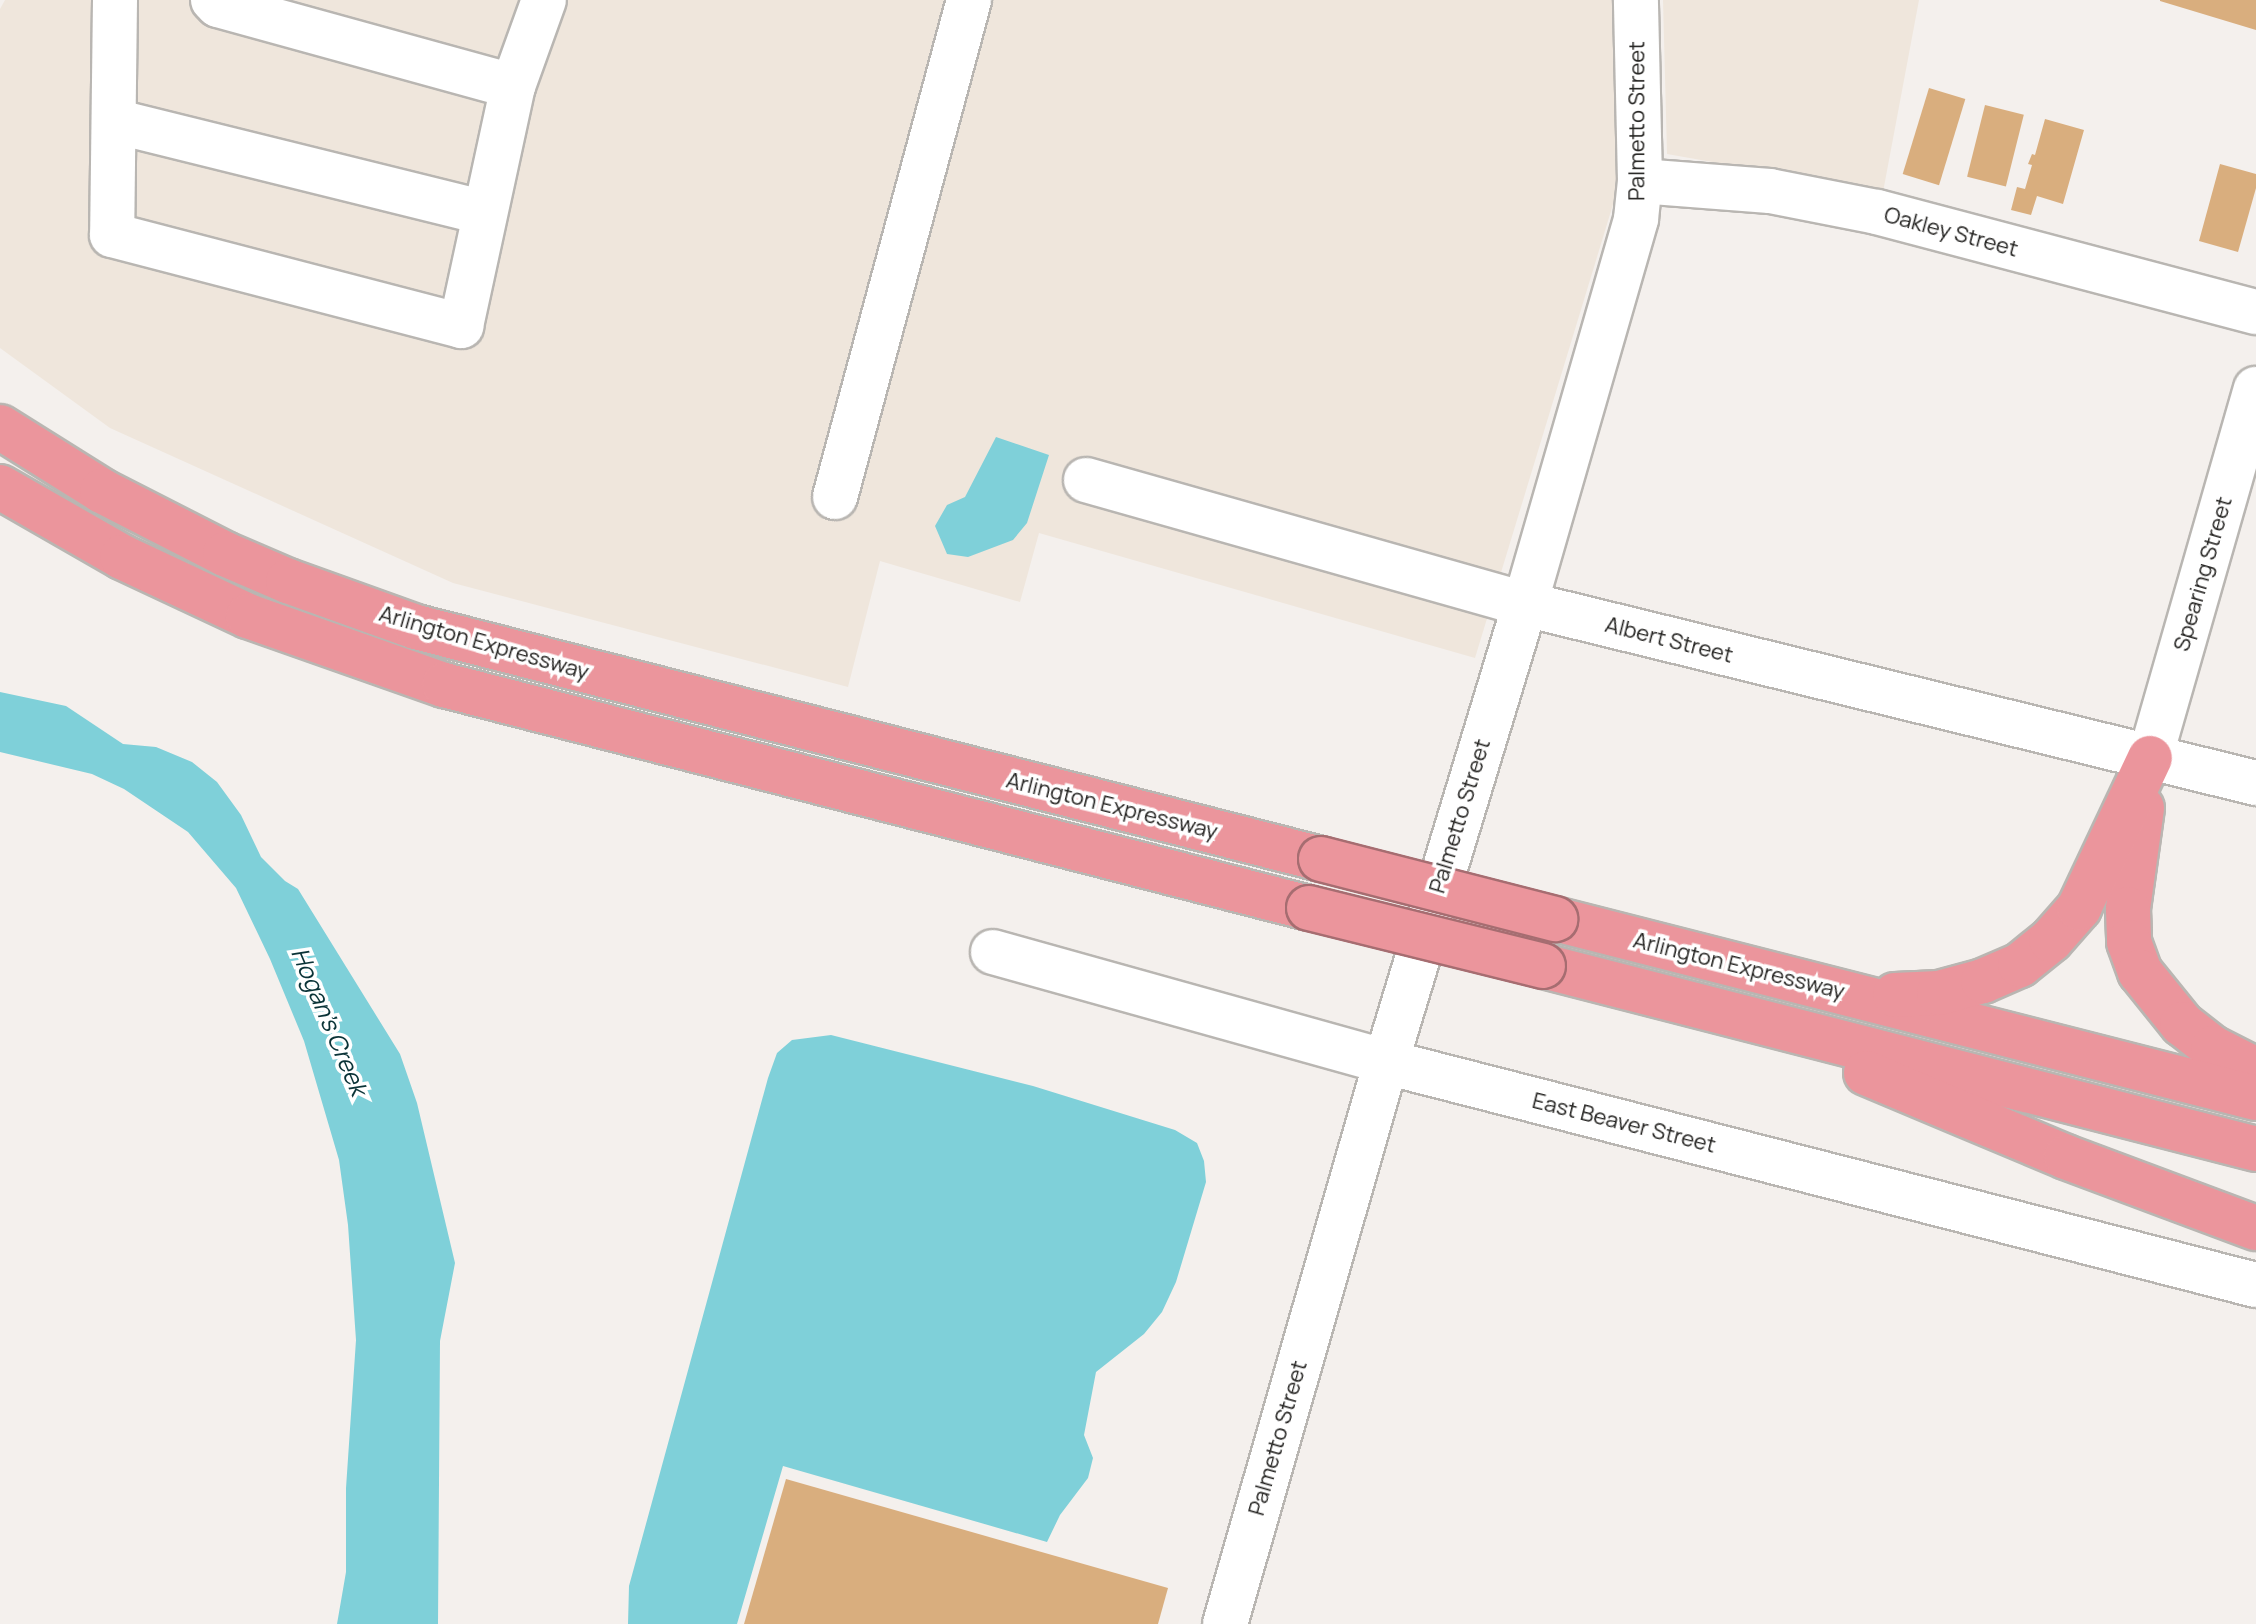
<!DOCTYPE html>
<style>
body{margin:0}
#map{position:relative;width:2256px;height:1624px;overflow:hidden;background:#f4f0ed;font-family:Manrope,sans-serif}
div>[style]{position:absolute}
.built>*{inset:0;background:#efe6dc}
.water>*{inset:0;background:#7fd0d9}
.building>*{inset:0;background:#d9ae7e;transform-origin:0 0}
.roads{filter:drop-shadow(2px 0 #b9b6b2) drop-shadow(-2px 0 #b9b6b2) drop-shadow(0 2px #b9b6b2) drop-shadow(0 -2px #b9b6b2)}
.minor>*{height:44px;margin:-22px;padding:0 22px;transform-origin:22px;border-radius:22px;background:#fff}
.highway>*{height:44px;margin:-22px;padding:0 22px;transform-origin:22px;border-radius:22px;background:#eb959c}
.bridges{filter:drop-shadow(2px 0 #a66d71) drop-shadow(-2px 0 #a66d71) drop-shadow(0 2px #a66d71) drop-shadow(0 -2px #a66d71)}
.highway-bridge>*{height:44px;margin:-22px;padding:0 22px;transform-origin:22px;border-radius:22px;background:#eb959c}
span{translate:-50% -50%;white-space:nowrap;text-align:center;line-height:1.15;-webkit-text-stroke:7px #fff;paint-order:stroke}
.street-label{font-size:22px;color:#252422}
.water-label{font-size:24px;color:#0a3337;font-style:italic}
</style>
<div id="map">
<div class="built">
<i style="clip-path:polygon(5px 0,1612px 0,1618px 188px,1475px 658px,1039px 533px,1020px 602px,880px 561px,848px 687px,453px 583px,110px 428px,0 348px,0 9px)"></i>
<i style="clip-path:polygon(1663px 0,1919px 0,1883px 192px,1667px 154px)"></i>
</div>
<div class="water">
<i style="clip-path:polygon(996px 437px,1049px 455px,1027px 523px,1013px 540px,968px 557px,947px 554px,935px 526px,947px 505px,965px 497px)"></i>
<i style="clip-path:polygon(0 692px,66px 706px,123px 744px,156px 747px,192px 762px,217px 782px,241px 815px,261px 857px,285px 881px,298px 889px,400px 1054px,417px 1103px,455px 1263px,440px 1341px,438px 1624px,337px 1624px,346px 1572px,346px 1488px,356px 1340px,348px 1225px,339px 1160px,304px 1041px,270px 959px,236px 888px,188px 832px,124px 789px,92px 774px,0 752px)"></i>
<i style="clip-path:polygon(831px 1035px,1033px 1086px,1175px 1130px,1197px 1143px,1204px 1161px,1206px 1182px,1176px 1282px,1162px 1312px,1144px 1334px,1096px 1372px,1084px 1435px,1093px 1458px,1088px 1478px,1060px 1515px,1047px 1542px,783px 1466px,737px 1624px,628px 1624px,629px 1586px,768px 1078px,777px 1053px,792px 1040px)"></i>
</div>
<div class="building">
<i style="clip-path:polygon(2160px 0,2256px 0,2256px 30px,2160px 1px)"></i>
<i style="left:1929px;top:88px;width:38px;height:90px;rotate:17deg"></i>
<i style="left:1985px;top:105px;width:40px;height:74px;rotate:14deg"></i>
<i style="clip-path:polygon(2045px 119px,2084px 130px,2063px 204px,2037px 196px,2031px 215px,2011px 210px,2017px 187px,2025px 189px,2032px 165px,2028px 164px,2032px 154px,2035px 155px)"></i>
<i style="clip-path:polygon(2220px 164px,2256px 174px,2256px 188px,2238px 252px,2199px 241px)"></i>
<i style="clip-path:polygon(786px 1479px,1168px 1588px,1158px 1624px,744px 1624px)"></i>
</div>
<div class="roads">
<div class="minor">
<i style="left:115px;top:0;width:235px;rotate:90.7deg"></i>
<i style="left:112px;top:235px;width:361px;rotate:14.6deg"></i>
<i style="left:461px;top:326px;width:246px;rotate:-77.8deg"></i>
<i style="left:513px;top:86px;width:91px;rotate:-70.2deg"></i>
<i style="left:213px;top:0;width:7px;rotate:45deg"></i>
<i style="left:218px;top:5px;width:306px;rotate:15.4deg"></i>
<i style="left:114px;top:121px;width:382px;rotate:13.9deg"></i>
<i style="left:1640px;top:181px;width:130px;rotate:4.4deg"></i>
<i style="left:1770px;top:191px;width:109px;rotate:11.1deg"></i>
<i style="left:1877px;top:212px;width:392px;rotate:14.8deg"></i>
<i style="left:1086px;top:480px;width:456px;rotate:15.8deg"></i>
<i style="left:1525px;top:604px;width:753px;rotate:13.76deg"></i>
<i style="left:835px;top:497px;width:515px;rotate:-74.91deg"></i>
<i style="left:2150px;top:758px;width:384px;rotate:-74deg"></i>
<i style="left:993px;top:952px;width:408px;rotate:15.6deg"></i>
<i style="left:1386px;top:1062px;width:898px;rotate:14.38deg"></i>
<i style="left:1225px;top:1624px;width:585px;rotate:-74.01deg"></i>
<i style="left:1386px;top:1062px;width:479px;rotate:-73.1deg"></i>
<i style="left:1525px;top:604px;width:401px;rotate:-73.9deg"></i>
<i style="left:1636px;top:219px;width:38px;rotate:-84deg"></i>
<i style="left:1640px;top:181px;width:181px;rotate:-91.3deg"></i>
</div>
<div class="highway">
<i style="left:0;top:427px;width:120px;rotate:32.1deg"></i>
<i style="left:102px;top:491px;width:138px;rotate:27.1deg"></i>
<i style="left:225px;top:554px;width:69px;rotate:23.2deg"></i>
<i style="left:288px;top:581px;width:136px;rotate:19.8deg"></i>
<i style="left:416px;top:627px;width:934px;rotate:14.38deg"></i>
<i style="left:0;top:487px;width:141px;rotate:29.8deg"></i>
<i style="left:122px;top:557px;width:139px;rotate:25.1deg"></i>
<i style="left:248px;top:616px;width:208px;rotate:19.4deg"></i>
<i style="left:444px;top:685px;width:893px;rotate:14.46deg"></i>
<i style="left:2142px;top:808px;width:102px;rotate:97.9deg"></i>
<i style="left:2128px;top:909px;width:33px;rotate:88deg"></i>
<i style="left:2129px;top:942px;width:32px;rotate:70deg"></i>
<i style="left:2140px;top:972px;width:67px;rotate:51.1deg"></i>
<i style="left:2182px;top:1024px;width:39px;rotate:38deg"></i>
<i style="left:2213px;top:1048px;width:48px;rotate:27.1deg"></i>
<i style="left:1555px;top:919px;width:723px;rotate:14.32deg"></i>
<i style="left:1543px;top:966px;width:736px;rotate:14.39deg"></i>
<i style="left:1895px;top:995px;width:44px;rotate:-2.6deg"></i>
<i style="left:1939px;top:993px;width:46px;rotate:-15.3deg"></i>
<i style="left:1983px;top:981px;width:40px;rotate:-23.4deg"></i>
<i style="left:2020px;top:965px;width:40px;rotate:-39deg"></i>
<i style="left:2051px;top:940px;width:43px;rotate:-48.8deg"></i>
<i style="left:2079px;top:908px;width:166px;rotate:-64.7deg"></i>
<i style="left:1866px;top:1073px;width:217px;rotate:22.8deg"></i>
<i style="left:2066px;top:1157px;width:203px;rotate:20.5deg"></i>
</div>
</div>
<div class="bridges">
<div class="highway-bridge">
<i style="left:1321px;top:859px;width:242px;rotate:14.4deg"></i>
<i style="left:1309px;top:908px;width:241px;rotate:13.9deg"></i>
</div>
</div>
<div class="street-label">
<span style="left:1637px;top:121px;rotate:-90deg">Palmetto Street</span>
<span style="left:1951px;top:232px;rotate:15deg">Oakley Street</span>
<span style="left:2203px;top:574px;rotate:-74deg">Spearing Street</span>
<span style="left:1669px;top:640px;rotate:14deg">Albert Street</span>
<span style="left:484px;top:643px;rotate:16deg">Arlington Expressway</span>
<span style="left:1112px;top:806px;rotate:14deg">Arlington Expressway</span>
<span style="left:1460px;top:816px;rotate:-73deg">Palmetto Street</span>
<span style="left:1739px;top:966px;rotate:14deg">Arlington Expressway</span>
<span style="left:1624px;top:1123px;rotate:14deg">East Beaver Street</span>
<span style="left:1278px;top:1438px;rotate:-74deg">Palmetto Street</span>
</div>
<div class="water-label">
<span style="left:330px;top:1021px;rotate:67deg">Hogan's Creek</span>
</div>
</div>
